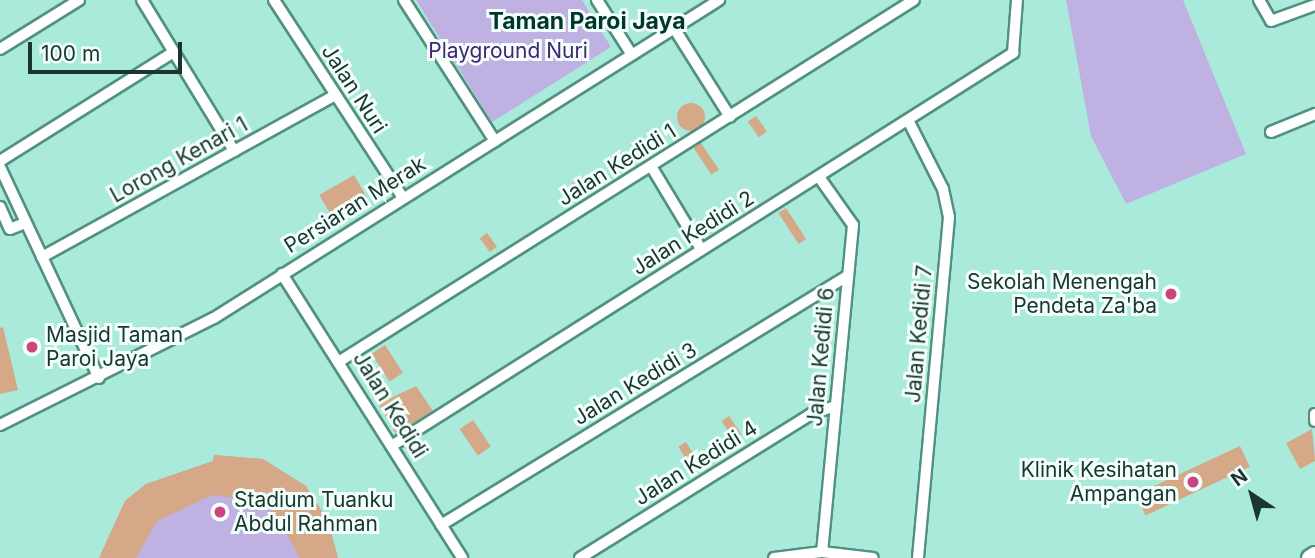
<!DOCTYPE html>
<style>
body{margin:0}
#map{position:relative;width:1315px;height:558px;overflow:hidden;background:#aaeada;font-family:Inter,sans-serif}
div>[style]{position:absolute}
.green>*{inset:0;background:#bfb1e2}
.building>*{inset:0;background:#d5a888;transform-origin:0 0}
.round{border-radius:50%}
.roads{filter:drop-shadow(2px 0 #529182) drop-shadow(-2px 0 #529182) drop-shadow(0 2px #529182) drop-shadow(0 -2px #529182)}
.minor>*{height:10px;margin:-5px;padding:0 5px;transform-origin:5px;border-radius:5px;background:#fff}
.highway>*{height:16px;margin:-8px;padding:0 8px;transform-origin:8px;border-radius:8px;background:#fff}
.dots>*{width:19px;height:19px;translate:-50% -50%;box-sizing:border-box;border:4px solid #f3fffb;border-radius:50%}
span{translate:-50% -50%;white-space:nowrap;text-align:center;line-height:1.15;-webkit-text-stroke:6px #f3fffb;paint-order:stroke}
.park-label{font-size:21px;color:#452477}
.street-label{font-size:21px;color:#1b352f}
.poi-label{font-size:21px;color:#1b352f}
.right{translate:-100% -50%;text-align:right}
.left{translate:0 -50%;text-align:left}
.neighbourhood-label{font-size:23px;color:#00362d;font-weight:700}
.north{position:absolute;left:1217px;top:460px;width:70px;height:70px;-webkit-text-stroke:5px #f3fffb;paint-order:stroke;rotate:324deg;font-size:19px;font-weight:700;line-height:28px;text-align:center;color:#1b352f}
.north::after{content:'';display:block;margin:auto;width:24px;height:32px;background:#1b352f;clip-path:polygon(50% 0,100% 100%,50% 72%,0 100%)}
.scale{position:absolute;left:28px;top:42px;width:154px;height:32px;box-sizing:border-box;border:4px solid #1b352f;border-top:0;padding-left:9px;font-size:21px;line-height:24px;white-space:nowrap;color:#1b352f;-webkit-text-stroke:5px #f3fffb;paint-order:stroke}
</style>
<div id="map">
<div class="green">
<i style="clip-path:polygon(416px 0,582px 0,611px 47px,492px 122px)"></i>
<i style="clip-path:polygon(1066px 0,1183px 0,1246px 154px,1126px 204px,1091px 136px)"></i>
<i style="clip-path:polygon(214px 455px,263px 459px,306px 486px,328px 521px,338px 558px,99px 558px,125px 501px,146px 484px,213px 461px)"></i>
</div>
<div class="building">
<i class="round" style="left:677px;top:103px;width:28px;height:28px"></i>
<i style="left:756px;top:116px;width:19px;height:10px;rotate:55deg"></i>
<i style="left:701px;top:143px;width:32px;height:9px;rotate:56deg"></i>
<i style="left:354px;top:175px;width:28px;height:40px;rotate:60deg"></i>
<i style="left:578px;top:179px;width:15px;height:11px;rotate:53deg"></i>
<i style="left:786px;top:208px;width:37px;height:9px;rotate:57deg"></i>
<i style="left:487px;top:233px;width:17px;height:9px;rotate:54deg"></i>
<i style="clip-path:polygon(3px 327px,18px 390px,0 394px,0 328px)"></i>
<i style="left:385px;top:345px;width:33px;height:16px;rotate:57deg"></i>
<i style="clip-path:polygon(416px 386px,433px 411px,396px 434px,378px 404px)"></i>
<i style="left:729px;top:416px;width:22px;height:9px;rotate:56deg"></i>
<i style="left:473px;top:420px;width:32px;height:16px;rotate:56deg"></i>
<i style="clip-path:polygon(1312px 429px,1315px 461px,1300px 469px,1286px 443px)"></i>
<i style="left:686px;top:442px;width:22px;height:9px;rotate:58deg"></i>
<i style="left:1240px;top:446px;width:23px;height:115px;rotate:65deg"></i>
<i style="clip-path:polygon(214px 455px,263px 459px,306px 486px,328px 521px,338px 558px,300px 558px,274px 512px,256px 500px,212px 495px,157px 521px,136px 558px,99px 558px,125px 501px,146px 484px,213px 461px)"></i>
</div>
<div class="roads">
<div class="minor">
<i style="left:142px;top:0;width:177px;rotate:58.6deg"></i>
<i style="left:274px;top:0;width:236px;rotate:56.9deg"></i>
<i style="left:404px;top:0;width:168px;rotate:57.2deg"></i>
<i style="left:597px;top:0;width:65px;rotate:57.5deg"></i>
<i style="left:1259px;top:0;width:24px;rotate:60deg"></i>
<i style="left:1271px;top:21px;width:47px;rotate:-20deg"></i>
<i style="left:674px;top:28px;width:105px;rotate:57.8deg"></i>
<i style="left:0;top:49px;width:93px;rotate:-31.8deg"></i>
<i style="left:909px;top:122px;width:75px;rotate:63.1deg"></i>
<i style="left:943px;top:189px;width:29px;rotate:78deg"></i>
<i style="left:949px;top:217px;width:342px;rotate:95.2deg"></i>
<i style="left:1271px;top:132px;width:48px;rotate:-22.2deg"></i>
<i style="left:0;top:161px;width:205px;rotate:-32.1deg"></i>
<i style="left:651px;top:166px;width:97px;rotate:58.9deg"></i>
<i style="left:0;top:167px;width:233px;rotate:64.9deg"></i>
<i style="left:819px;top:177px;width:59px;rotate:54.7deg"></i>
<i style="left:853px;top:225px;width:328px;rotate:95.4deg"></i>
<i style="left:0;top:207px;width:24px;rotate:66deg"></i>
<i style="left:10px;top:229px;width:16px;rotate:-22deg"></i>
<i style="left:42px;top:257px;width:333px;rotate:-28.9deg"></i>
<i style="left:282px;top:274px;width:336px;rotate:57.6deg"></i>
<i style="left:340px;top:361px;width:678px;rotate:-32.17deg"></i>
<i style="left:1315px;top:414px;width:7px;rotate:90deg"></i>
<i style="left:0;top:425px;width:239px;rotate:-26.6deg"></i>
<i style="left:214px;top:318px;width:597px;rotate:-32.2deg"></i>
<i style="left:393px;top:445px;width:734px;rotate:-32.3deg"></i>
<i style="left:1013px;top:53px;width:53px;rotate:-85.7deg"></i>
<i style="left:441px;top:525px;width:477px;rotate:-31.5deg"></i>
<i style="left:580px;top:558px;width:272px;rotate:-31.9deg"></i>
<i style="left:811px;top:414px;width:26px;rotate:-18deg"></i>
<i style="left:774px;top:558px;width:48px;rotate:-7.1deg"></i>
<i style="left:822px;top:552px;width:51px;rotate:6.7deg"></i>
</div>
<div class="highway">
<i style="left:1310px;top:558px;width:6px;rotate:-31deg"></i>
</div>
</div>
<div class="dots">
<i style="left:1171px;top:294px;background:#cc4480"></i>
<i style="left:32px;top:347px;background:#cc4480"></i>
<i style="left:1193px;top:482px;background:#cc4480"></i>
<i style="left:220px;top:512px;background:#cc4480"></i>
</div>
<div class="park-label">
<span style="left:508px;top:51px">Playground Nuri</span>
</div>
<div class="street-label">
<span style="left:354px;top:89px;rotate:57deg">Jalan Nuri</span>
<span style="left:179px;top:160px;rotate:-29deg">Lorong Kenari 1</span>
<span style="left:617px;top:165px;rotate:-32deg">Jalan Kedidi 1</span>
<span style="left:355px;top:205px;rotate:-32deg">Persiaran Merak</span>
<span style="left:693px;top:233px;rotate:-32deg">Jalan Kedidi 2</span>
<span style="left:919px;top:334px;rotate:-85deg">Jalan Kedidi 7</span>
<span style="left:821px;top:357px;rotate:-85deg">Jalan Kedidi 6</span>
<span style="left:635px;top:384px;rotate:-31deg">Jalan Kedidi 3</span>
<span style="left:390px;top:405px;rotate:58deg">Jalan Kedidi</span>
<span style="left:696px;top:463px;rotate:-32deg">Jalan Kedidi 4</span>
</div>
<div class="poi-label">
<span class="right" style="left:1157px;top:294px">Sekolah Menengah<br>Pendeta Za'ba</span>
<span class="left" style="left:46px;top:347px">Masjid Taman<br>Paroi Jaya</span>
<span class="right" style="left:1177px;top:482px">Klinik Kesihatan<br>Ampangan</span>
<span class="left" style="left:234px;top:512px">Stadium Tuanku<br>Abdul Rahman</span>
</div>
<div class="neighbourhood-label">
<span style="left:587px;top:21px">Taman Paroi Jaya</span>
</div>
<div class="north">N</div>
<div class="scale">100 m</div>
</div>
